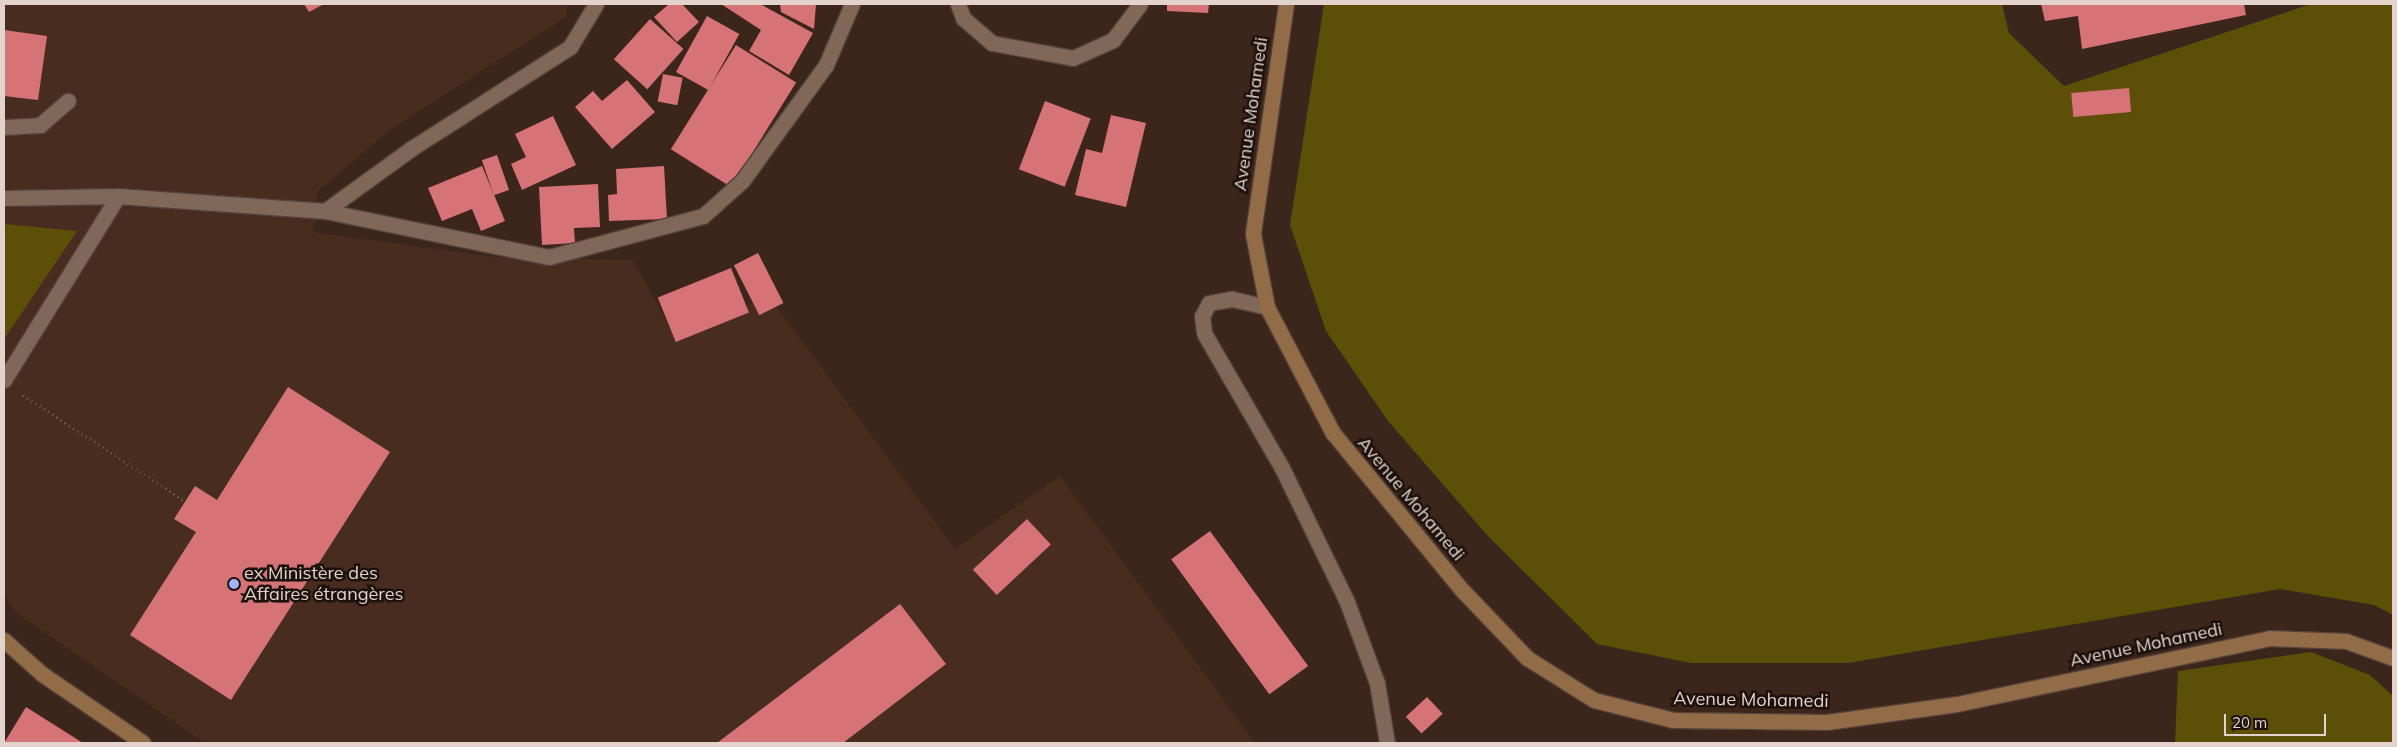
<!DOCTYPE html>
<meta charset="utf-8">
<style>
body{margin:0}
#map{position:relative;width:2397px;height:747px;overflow:hidden;background:#3c251b;font-family:Mulish,sans-serif}
div>[style]{position:absolute}
.built>*{inset:0;background:#492c20}
.green>*{inset:0;background:#5d4f07}
.building>*{inset:0;background:#d67376;transform-origin:0 0}
.path>*{height:3px;margin-top:-1.5px;transform-origin:0;background:repeating-linear-gradient(90deg,#705b52 0 1px,transparent 0 5px)}
.roads{filter:drop-shadow(1px 0 #544139) drop-shadow(-1px 0 #544139) drop-shadow(0 1px #544139) drop-shadow(0 -1px #544139)}
.lane>*{height:15px;margin:-7.5px;padding:0 7.5px;transform-origin:7.5px;border-radius:7.5px;background:#81665a}
.street>*{height:15px;margin:-7.5px;padding:0 7.5px;transform-origin:7.5px;border-radius:7.5px;background:#81665a}
.secondary>*{height:15px;margin:-7.5px;padding:0 7.5px;transform-origin:7.5px;border-radius:7.5px;background:#926c46}
.dots>*{width:14px;height:14px;translate:-50% -50%;box-sizing:border-box;border:2px solid #1c110d;border-radius:50%}
span{translate:-50% -50%;white-space:nowrap;text-align:center;line-height:1.15;-webkit-text-stroke:5px #1c110d;paint-order:stroke}
.street-label{font-size:18px;color:#e2d3cc}
.poi-label{font-size:18px;color:#e2d3cc}
.left{translate:0 -50%;text-align:left}
.frame{position:absolute;inset:0;border:5px solid #e2d3cc;pointer-events:none}
.scale{position:absolute;left:2224px;top:714px;width:102px;height:22px;box-sizing:border-box;border:2px solid #e2d3cc;border-top:0;padding-left:6px;font-size:15px;line-height:18px;white-space:nowrap;color:#e2d3cc;-webkit-text-stroke:4px #1c110d;paint-order:stroke}
</style>
<div id="map">
<div class="built">
<i style="clip-path:polygon(4px 4px,567px 4px,566px 17px,391px 129px,318px 191px,313px 232px,502px 258px,633px 260px,677px 341px,768px 295px,955px 549px,1060px 476px,1255px 743px,205px 743px,15px 612px,4px 594px)"></i>
</div>
<div class="green">
<i style="clip-path:polygon(1324px 4px,2002px 4px,2009px 33px,2064px 86px,2311px 4px,2393px 4px,2393px 615px,2374px 605px,2280px 589px,1848px 663px,1691px 663px,1597px 644px,1487px 535px,1388px 421px,1326px 331px,1290px 225px)"></i>
<i style="clip-path:polygon(4px 224px,77px 231px,4px 339px)"></i>
<i style="clip-path:polygon(2311px 652px,2370px 675px,2393px 696px,2393px 743px,2175px 743px,2178px 671px)"></i>
</div>
<div class="building">
<i style="clip-path:polygon(304px 4px,324px 4px,309px 12px)"></i>
<i style="clip-path:polygon(669px 4px,682px 4px,699px 22px,677px 42px,654px 17px)"></i>
<i style="clip-path:polygon(721px 4px,760px 4px,813px 33px,789px 75px,749px 51px,761px 30px)"></i>
<i style="clip-path:polygon(780px 4px,816px 4px,814px 29px,781px 12px)"></i>
<i style="clip-path:polygon(1167px 4px,1209px 4px,1208px 13px,1167px 11px)"></i>
<i style="clip-path:polygon(2041px 4px,2244px 4px,2246px 15px,2082px 49px,2078px 16px,2045px 21px)"></i>
<i style="left:707px;top:16px;width:37px;height:64px;rotate:29deg"></i>
<i style="left:650px;top:19px;width:45px;height:54px;rotate:42deg"></i>
<i style="clip-path:polygon(4px 30px,47px 36px,38px 100px,4px 96px)"></i>
<i style="left:736px;top:45px;width:71px;height:123px;rotate:32deg"></i>
<i style="left:663px;top:74px;width:20px;height:28px;rotate:11deg"></i>
<i style="clip-path:polygon(627px 80px,655px 112px,612px 149px,575px 107px,593px 91px,602px 101px)"></i>
<i style="left:2129px;top:88px;width:24px;height:58px;rotate:85deg"></i>
<i style="left:1045px;top:101px;width:49px;height:73px;rotate:21deg"></i>
<i style="clip-path:polygon(1111px 115px,1146px 123px,1126px 207px,1075px 195px,1086px 149px,1102px 153px)"></i>
<i style="clip-path:polygon(553px 116px,576px 165px,522px 190px,511px 164px,526px 157px,515px 134px)"></i>
<i style="left:497px;top:155px;width:37px;height:16px;rotate:71deg"></i>
<i style="clip-path:polygon(482px 166px,505px 221px,481px 231px,472px 209px,442px 221px,428px 188px)"></i>
<i style="clip-path:polygon(664px 166px,667px 219px,609px 221px,608px 195px,617px 194px,616px 169px)"></i>
<i style="clip-path:polygon(598px 184px,600px 227px,574px 228px,575px 243px,542px 245px,539px 187px)"></i>
<i style="left:758px;top:253px;width:56px;height:27px;rotate:63deg"></i>
<i style="left:731px;top:268px;width:48px;height:79px;rotate:68deg"></i>
<i style="clip-path:polygon(288px 387px,390px 452px,231px 700px,130px 635px,196px 532px,174px 519px,195px 486px,217px 500px)"></i>
<i style="left:1027px;top:519px;width:35px;height:74px;rotate:47deg"></i>
<i style="left:1210px;top:531px;width:167px;height:48px;rotate:54deg"></i>
<i style="clip-path:polygon(900px 604px,946px 664px,843px 743px,717px 743px)"></i>
<i style="left:1427px;top:697px;width:23px;height:29px;rotate:47deg"></i>
<i style="clip-path:polygon(26px 707px,83px 743px,4px 743px)"></i>
</div>
<div class="path">
<i style="left:23px;top:395px;width:194px;rotate:33.2deg"></i>
</div>
<div class="roads">
<div class="lane">
<i style="left:4px;top:127px;width:36px;rotate:-3deg"></i>
<i style="left:40px;top:125px;width:37px;rotate:-41deg"></i>
<i style="left:325px;top:211px;width:107px;rotate:-35.9deg"></i>
<i style="left:412px;top:148px;width:188px;rotate:-32.6deg"></i>
<i style="left:570px;top:47px;width:50px;rotate:-58.8deg"></i>
</div>
<div class="street">
<i style="left:958px;top:4px;width:15px;rotate:70deg"></i>
<i style="left:963px;top:18px;width:38px;rotate:41deg"></i>
<i style="left:992px;top:43px;width:82px;rotate:10.5deg"></i>
<i style="left:1073px;top:58px;width:44px;rotate:-24.2deg"></i>
<i style="left:1113px;top:40px;width:45px;rotate:-53.1deg"></i>
<i style="left:4px;top:198px;width:114px;rotate:-1deg"></i>
<i style="left:118px;top:196px;width:208px;rotate:4.1deg"></i>
<i style="left:325px;top:211px;width:229px;rotate:11.6deg"></i>
<i style="left:549px;top:257px;width:159px;rotate:-14.9deg"></i>
<i style="left:703px;top:216px;width:52px;rotate:-41.9deg"></i>
<i style="left:742px;top:181px;width:143px;rotate:-54.1deg"></i>
<i style="left:826px;top:65px;width:66px;rotate:-66.9deg"></i>
<i style="left:1267px;top:307px;width:37px;rotate:-167deg"></i>
<i style="left:1231px;top:299px;width:22px;rotate:170deg"></i>
<i style="left:1209px;top:303px;width:15px;rotate:118deg"></i>
<i style="left:1202px;top:316px;width:17px;rotate:83deg"></i>
<i style="left:1204px;top:333px;width:156px;rotate:60deg"></i>
<i style="left:1282px;top:468px;width:149px;rotate:64.1deg"></i>
<i style="left:1347px;top:602px;width:86px;rotate:69.7deg"></i>
<i style="left:1377px;top:683px;width:61px;rotate:80.5deg"></i>
<i style="left:4px;top:380px;width:216px;rotate:-58.2deg"></i>
</div>
<div class="secondary">
<i style="left:1286px;top:4px;width:232px;rotate:98.2deg"></i>
<i style="left:1253px;top:234px;width:74px;rotate:79.1deg"></i>
<i style="left:1267px;top:307px;width:142px;rotate:62.4deg"></i>
<i style="left:1333px;top:433px;width:205px;rotate:50.6deg"></i>
<i style="left:1463px;top:591px;width:93px;rotate:46.3deg"></i>
<i style="left:1527px;top:658px;width:79px;rotate:32.1deg"></i>
<i style="left:1594px;top:700px;width:81px;rotate:14.2deg"></i>
<i style="left:1673px;top:720px;width:154px;rotate:0.7deg"></i>
<i style="left:1827px;top:722px;width:131px;rotate:-7.9deg"></i>
<i style="left:1957px;top:704px;width:319px;rotate:-11.9deg"></i>
<i style="left:2269px;top:638px;width:77px;rotate:2.2deg"></i>
<i style="left:2346px;top:641px;width:50px;rotate:19.9deg"></i>
<i style="left:4px;top:640px;width:51px;rotate:41.8deg"></i>
<i style="left:42px;top:674px;width:122px;rotate:34.3deg"></i>
</div>
</div>
<div class="dots">
<i style="left:234px;top:584px;background:#a3b2fd"></i>
</div>
<div class="street-label">
<span style="left:1251px;top:114px;rotate:-82deg">Avenue Mohamedi</span>
<span style="left:1411px;top:499px;rotate:50deg">Avenue Mohamedi</span>
<span style="left:2146px;top:645px;rotate:-12deg">Avenue Mohamedi</span>
<span style="left:1751px;top:700px;rotate:1deg">Avenue Mohamedi</span>
</div>
<div class="poi-label">
<span class="left" style="left:244px;top:584px">ex Ministère des<br>Affaires étrangères</span>
</div>
<div class="frame"></div>
<div class="scale">20 m</div>
</div>
